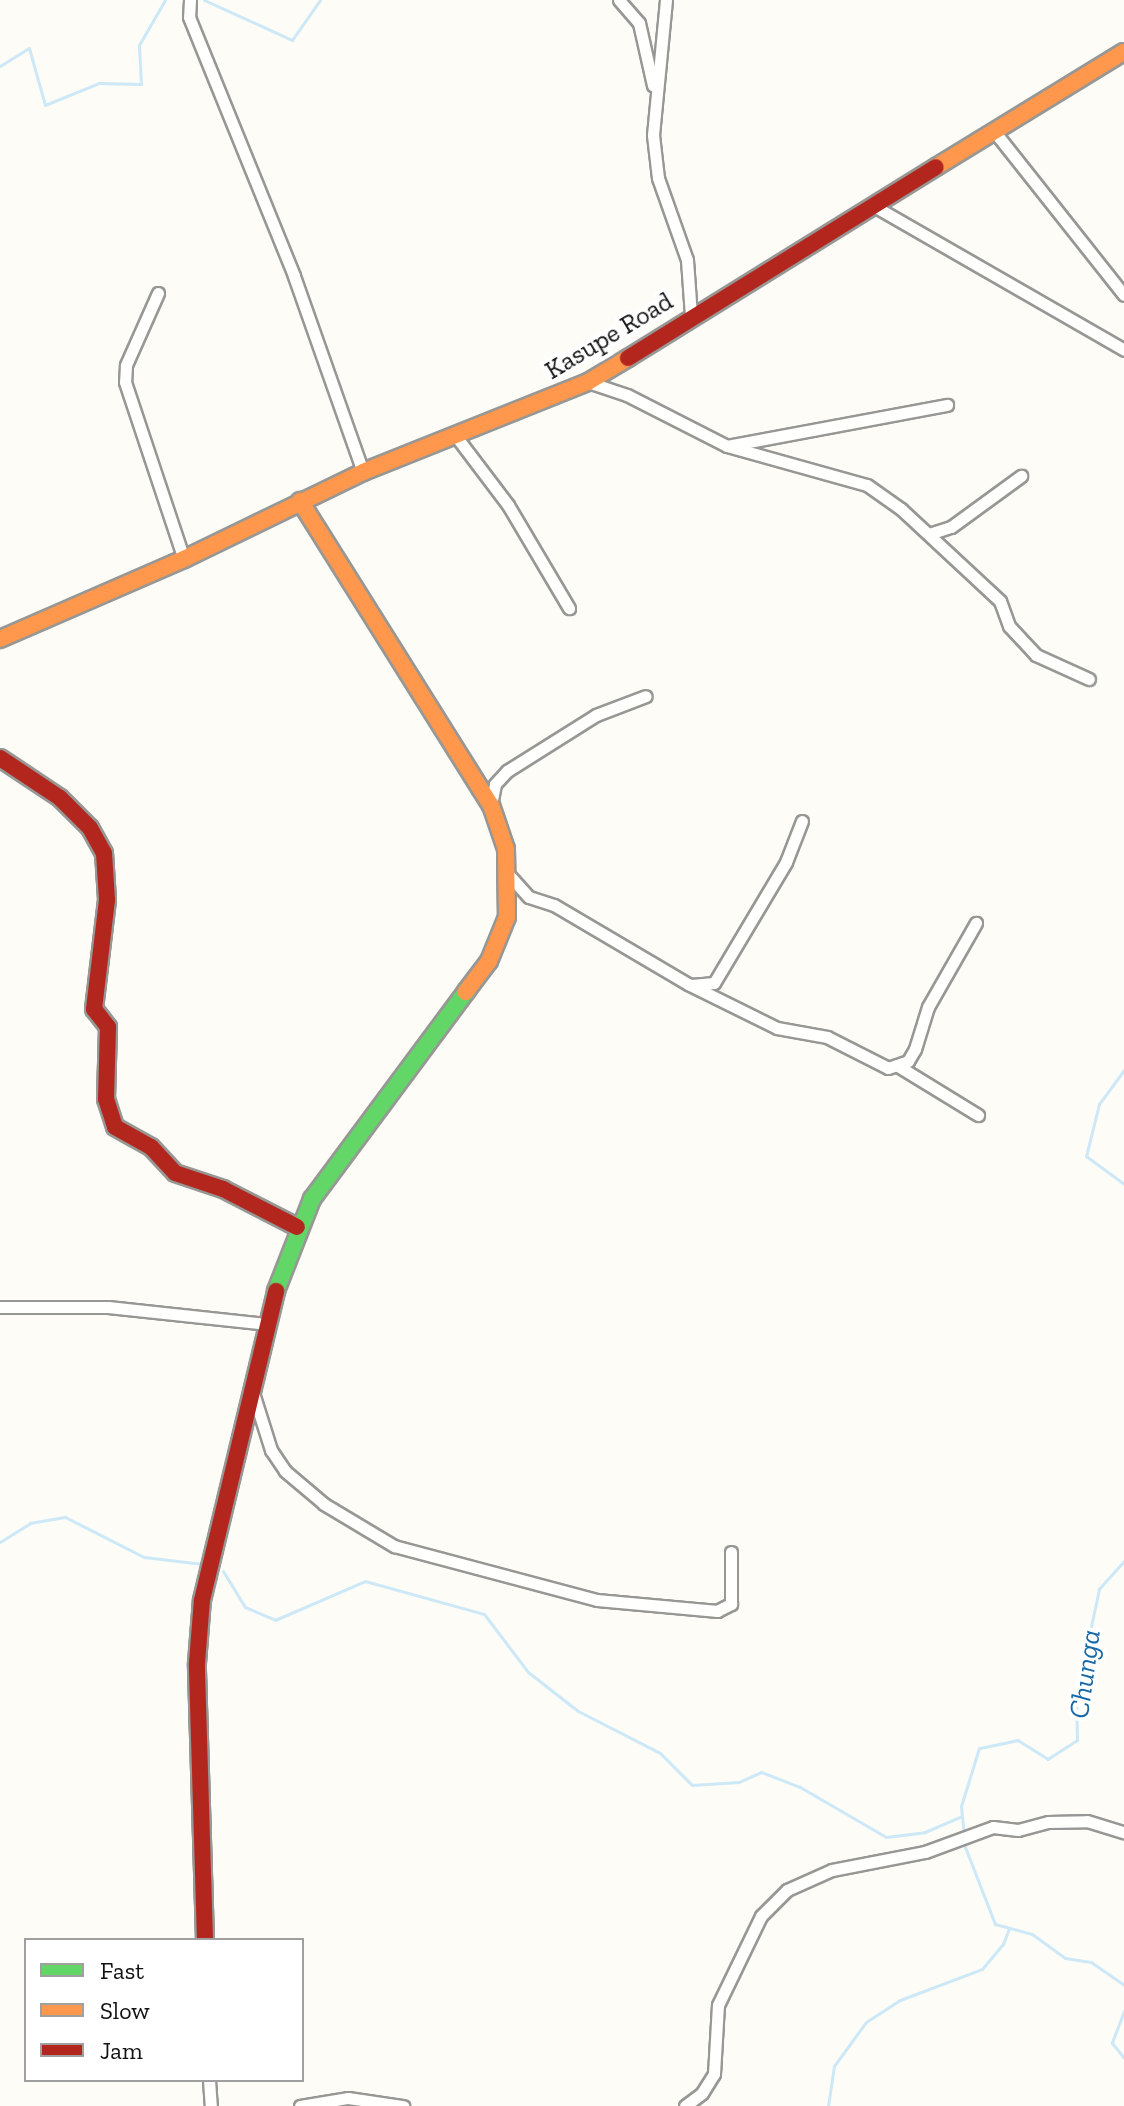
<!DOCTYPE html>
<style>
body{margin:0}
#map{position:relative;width:1124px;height:2106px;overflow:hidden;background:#fdfcf7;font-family:"Zilla Slab",serif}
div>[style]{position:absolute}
.stream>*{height:3px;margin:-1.5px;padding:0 1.5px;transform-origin:1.5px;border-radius:1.5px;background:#cde8f7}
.roads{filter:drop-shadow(2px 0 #979795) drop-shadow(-2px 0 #979795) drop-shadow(0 2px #979795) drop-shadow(0 -2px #979795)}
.street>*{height:11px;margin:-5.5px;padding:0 5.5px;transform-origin:5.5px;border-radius:5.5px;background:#fffffe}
.fast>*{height:16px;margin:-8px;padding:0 8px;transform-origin:8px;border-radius:8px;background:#63d668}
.slow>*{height:16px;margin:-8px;padding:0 8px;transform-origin:8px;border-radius:8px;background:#ff974d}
.jam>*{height:16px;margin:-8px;padding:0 8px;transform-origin:8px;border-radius:8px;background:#b3261e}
span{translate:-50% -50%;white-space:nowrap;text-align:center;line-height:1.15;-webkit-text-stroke:8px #fff;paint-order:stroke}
.street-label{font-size:26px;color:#111}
.water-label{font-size:28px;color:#1768a6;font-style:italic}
.legend{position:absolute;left:24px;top:1938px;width:280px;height:144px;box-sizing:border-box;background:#fff;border:2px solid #a0a0a0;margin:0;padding:10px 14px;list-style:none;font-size:24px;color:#111}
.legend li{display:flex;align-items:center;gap:16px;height:40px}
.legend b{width:40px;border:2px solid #a0a0a0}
</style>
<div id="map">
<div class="stream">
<i style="left:204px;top:0;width:97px;rotate:24.4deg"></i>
<i style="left:292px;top:40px;width:49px;rotate:-55deg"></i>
<i style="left:0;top:66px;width:34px;rotate:-32deg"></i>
<i style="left:29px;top:48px;width:59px;rotate:74.3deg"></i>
<i style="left:45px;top:105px;width:58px;rotate:-22.2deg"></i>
<i style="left:99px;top:83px;width:42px;rotate:1.4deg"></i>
<i style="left:141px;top:84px;width:39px;rotate:-93deg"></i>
<i style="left:139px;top:45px;width:52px;rotate:-60deg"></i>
<i style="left:1124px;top:1070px;width:42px;rotate:126.3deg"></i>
<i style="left:1099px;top:1104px;width:54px;rotate:104deg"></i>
<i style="left:1086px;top:1156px;width:47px;rotate:36.4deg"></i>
<i style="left:0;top:1542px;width:36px;rotate:-32deg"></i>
<i style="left:30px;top:1523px;width:36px;rotate:-10deg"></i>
<i style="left:65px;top:1517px;width:89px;rotate:26.9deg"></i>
<i style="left:144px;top:1557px;width:59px;rotate:6.8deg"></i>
<i style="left:1124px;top:1561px;width:38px;rotate:132deg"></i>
<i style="left:1099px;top:1589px;width:109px;rotate:102.1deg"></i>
<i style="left:1076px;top:1696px;width:44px;rotate:88.7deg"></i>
<i style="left:1077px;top:1740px;width:35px;rotate:147deg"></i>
<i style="left:1048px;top:1759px;width:36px;rotate:-148deg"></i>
<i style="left:1018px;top:1740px;width:40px;rotate:168deg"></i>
<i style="left:979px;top:1748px;width:61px;rotate:107.2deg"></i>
<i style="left:961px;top:1806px;width:41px;rotate:84.4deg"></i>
<i style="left:965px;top:1847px;width:83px;rotate:68.7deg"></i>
<i style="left:995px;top:1924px;width:38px;rotate:15deg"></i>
<i style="left:1032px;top:1934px;width:41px;rotate:36deg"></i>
<i style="left:1065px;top:1958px;width:26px;rotate:9deg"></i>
<i style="left:1091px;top:1962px;width:40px;rotate:34.9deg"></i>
<i style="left:223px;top:1571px;width:42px;rotate:58.6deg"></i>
<i style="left:245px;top:1607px;width:33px;rotate:23deg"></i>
<i style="left:275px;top:1620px;width:98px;rotate:-23.4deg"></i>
<i style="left:365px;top:1581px;width:123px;rotate:15.5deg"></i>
<i style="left:484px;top:1614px;width:73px;rotate:52.8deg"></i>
<i style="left:528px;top:1672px;width:63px;rotate:38deg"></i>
<i style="left:578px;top:1711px;width:92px;rotate:27.1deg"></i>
<i style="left:660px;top:1753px;width:45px;rotate:45deg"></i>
<i style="left:692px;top:1785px;width:47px;rotate:-3.7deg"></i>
<i style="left:739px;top:1782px;width:24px;rotate:-24deg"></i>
<i style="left:761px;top:1772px;width:42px;rotate:21deg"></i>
<i style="left:800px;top:1787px;width:99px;rotate:30.2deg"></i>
<i style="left:886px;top:1837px;width:39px;rotate:-7deg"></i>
<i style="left:925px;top:1832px;width:40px;rotate:-23.4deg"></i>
<i style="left:1124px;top:2011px;width:34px;rotate:111deg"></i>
<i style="left:1112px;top:2043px;width:19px;rotate:51deg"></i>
<i style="left:828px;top:2106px;width:40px;rotate:-81.5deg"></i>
<i style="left:834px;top:2066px;width:54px;rotate:-54deg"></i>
<i style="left:866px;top:2022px;width:40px;rotate:-32.9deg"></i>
<i style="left:900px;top:2000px;width:88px;rotate:-20.7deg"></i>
<i style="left:982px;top:1969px;width:33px;rotate:-50deg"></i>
<i style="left:1003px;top:1944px;width:17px;rotate:-69deg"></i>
</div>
<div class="roads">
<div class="street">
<i style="left:190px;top:0;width:17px;rotate:93deg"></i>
<i style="left:189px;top:17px;width:279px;rotate:67.9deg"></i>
<i style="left:294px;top:276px;width:208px;rotate:70.6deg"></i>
<i style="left:619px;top:0;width:30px;rotate:49deg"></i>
<i style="left:639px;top:23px;width:64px;rotate:77.3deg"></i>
<i style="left:666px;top:0;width:136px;rotate:95.5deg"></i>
<i style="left:653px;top:135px;width:43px;rotate:83.4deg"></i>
<i style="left:658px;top:178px;width:87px;rotate:70.5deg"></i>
<i style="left:687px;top:260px;width:56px;rotate:85.9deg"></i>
<i style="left:994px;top:131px;width:209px;rotate:51.6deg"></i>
<i style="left:874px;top:206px;width:289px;rotate:29.9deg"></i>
<i style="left:158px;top:293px;width:79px;rotate:114deg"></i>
<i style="left:126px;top:365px;width:17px;rotate:93deg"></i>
<i style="left:125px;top:382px;width:187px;rotate:71.6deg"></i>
<i style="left:588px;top:382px;width:41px;rotate:18.4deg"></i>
<i style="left:627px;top:395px;width:112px;rotate:27deg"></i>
<i style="left:727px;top:446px;width:224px;rotate:-10.6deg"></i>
<i style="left:455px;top:435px;width:88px;rotate:52.9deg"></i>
<i style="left:508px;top:505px;width:120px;rotate:59.4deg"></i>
<i style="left:727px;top:446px;width:145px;rotate:15.6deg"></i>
<i style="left:867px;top:485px;width:42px;rotate:35.2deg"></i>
<i style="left:901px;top:509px;width:135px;rotate:42.9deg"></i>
<i style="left:1000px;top:601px;width:27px;rotate:70deg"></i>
<i style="left:1009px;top:626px;width:40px;rotate:47deg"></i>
<i style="left:1036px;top:655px;width:58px;rotate:24.4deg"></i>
<i style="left:929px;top:534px;width:23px;rotate:-18deg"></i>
<i style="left:951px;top:527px;width:87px;rotate:-36.1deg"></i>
<i style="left:491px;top:805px;width:21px;rotate:-79deg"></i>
<i style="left:495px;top:784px;width:18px;rotate:-47deg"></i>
<i style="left:507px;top:771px;width:105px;rotate:-32.2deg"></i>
<i style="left:596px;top:715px;width:53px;rotate:-20.8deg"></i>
<i style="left:508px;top:874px;width:31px;rotate:48deg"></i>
<i style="left:529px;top:897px;width:26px;rotate:18deg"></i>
<i style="left:554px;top:905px;width:156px;rotate:30.5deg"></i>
<i style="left:688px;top:984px;width:99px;rotate:26.3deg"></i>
<i style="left:777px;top:1028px;width:51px;rotate:10.2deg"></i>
<i style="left:827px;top:1037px;width:68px;rotate:26.9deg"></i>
<i style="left:888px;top:1068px;width:21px;rotate:-19deg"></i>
<i style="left:908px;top:1061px;width:14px;rotate:-60deg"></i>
<i style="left:915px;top:1049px;width:44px;rotate:-72.8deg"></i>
<i style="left:928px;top:1007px;width:97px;rotate:-60.3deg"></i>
<i style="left:691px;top:985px;width:23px;rotate:-5deg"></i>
<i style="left:714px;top:983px;width:141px;rotate:-59.2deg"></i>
<i style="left:786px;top:862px;width:44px;rotate:-68.7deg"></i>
<i style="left:898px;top:1066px;width:94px;rotate:31.5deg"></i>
<i style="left:0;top:1307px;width:108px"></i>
<i style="left:108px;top:1307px;width:161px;rotate:6.1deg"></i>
<i style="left:254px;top:1396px;width:57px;rotate:72.5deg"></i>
<i style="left:271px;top:1450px;width:25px;rotate:56deg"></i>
<i style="left:285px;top:1471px;width:51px;rotate:40.2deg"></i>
<i style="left:324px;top:1504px;width:82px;rotate:31deg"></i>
<i style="left:394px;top:1546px;width:210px;rotate:14.9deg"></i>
<i style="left:597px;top:1600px;width:121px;rotate:5.2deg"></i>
<i style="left:717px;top:1611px;width:16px;rotate:-27deg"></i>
<i style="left:731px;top:1604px;width:52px;rotate:-90deg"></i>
<i style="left:209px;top:2080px;width:26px;rotate:86deg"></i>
<i style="left:300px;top:2106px;width:49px;rotate:-9.5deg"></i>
<i style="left:348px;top:2098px;width:56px;rotate:8.3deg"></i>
<i style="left:685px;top:2106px;width:21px;rotate:-37deg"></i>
<i style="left:702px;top:2093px;width:22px;rotate:-58deg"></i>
<i style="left:714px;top:2074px;width:69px;rotate:-86.7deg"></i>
<i style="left:718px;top:2005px;width:99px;rotate:-64.2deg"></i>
<i style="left:761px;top:1916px;width:37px;rotate:-45deg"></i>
<i style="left:787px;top:1890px;width:49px;rotate:-24deg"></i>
<i style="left:832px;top:1870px;width:95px;rotate:-11deg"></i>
<i style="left:925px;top:1852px;width:72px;rotate:-20.2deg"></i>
<i style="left:993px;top:1827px;width:25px;rotate:7deg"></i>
<i style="left:1018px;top:1830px;width:31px;rotate:-15deg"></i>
<i style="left:1048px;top:1822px;width:39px;rotate:-1deg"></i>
<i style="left:1087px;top:1821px;width:39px;rotate:17deg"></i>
</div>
<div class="fast">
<i style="left:276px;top:1291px;width:99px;rotate:-68.6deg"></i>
<i style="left:312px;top:1199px;width:258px;rotate:-53.4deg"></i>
</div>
<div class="slow">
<i style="left:936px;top:167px;width:220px;rotate:-31.5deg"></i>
<i style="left:300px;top:501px;width:359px;rotate:57.9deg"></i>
<i style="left:491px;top:805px;width:46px;rotate:71.2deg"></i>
<i style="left:506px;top:849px;width:68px;rotate:89.2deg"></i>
<i style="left:507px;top:917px;width:48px;rotate:112.2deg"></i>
<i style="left:489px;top:961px;width:39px;rotate:127deg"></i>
<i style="left:0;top:639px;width:201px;rotate:-23.5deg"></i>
<i style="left:184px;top:559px;width:199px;rotate:-25.9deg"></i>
<i style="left:363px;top:472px;width:242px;rotate:-21.8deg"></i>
<i style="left:588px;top:382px;width:47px;rotate:-31deg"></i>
</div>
<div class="jam">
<i style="left:628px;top:358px;width:362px;rotate:-31.8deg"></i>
<i style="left:0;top:758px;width:72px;rotate:33.7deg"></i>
<i style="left:60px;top:798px;width:42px;rotate:45deg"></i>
<i style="left:90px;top:828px;width:29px;rotate:61deg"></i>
<i style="left:104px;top:853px;width:47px;rotate:86.3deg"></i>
<i style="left:107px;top:900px;width:110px;rotate:96.8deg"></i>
<i style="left:94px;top:1009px;width:23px;rotate:52deg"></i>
<i style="left:108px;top:1027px;width:72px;rotate:91.6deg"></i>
<i style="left:106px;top:1099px;width:29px;rotate:72deg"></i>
<i style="left:115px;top:1127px;width:41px;rotate:29.1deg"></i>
<i style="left:151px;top:1147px;width:35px;rotate:47deg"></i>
<i style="left:175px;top:1173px;width:51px;rotate:18.4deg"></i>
<i style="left:223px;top:1189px;width:83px;rotate:27.2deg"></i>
<i style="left:205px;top:1940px;width:277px;rotate:-91.7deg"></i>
<i style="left:197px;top:1663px;width:63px;rotate:-85.5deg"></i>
<i style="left:202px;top:1600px;width:318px;rotate:-76.5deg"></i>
</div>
</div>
<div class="street-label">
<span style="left:609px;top:336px;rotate:-31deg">Kasupe Road</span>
</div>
<div class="water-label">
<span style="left:1085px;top:1674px;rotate:-82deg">Chunga</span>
</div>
<ul class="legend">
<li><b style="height:10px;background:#63d668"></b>Fast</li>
<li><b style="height:10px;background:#ff974d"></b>Slow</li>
<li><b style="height:10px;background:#b3261e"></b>Jam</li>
</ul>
</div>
